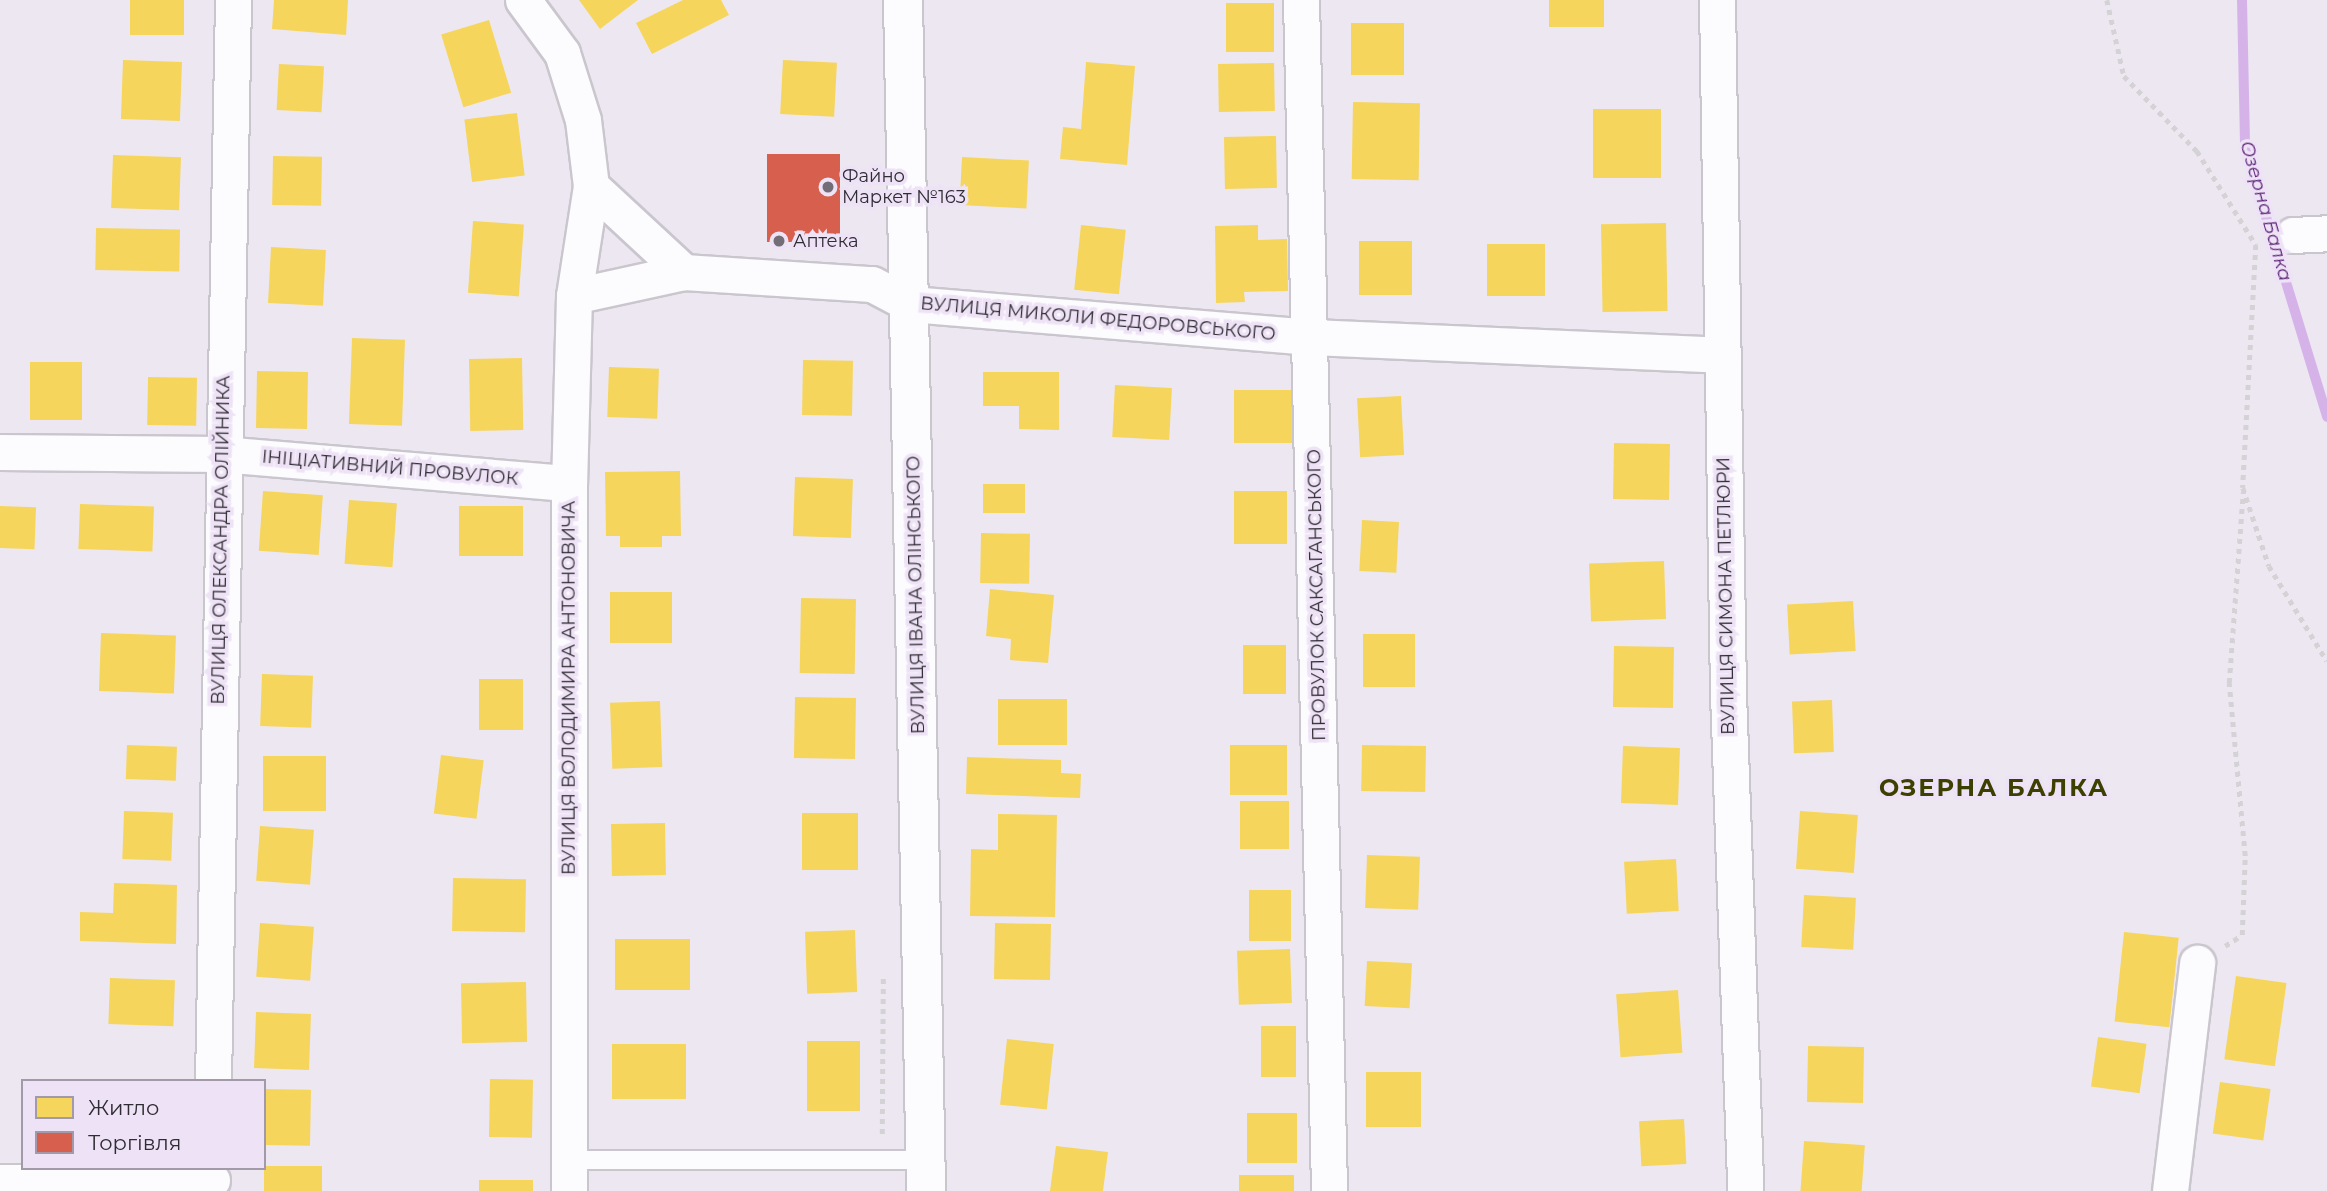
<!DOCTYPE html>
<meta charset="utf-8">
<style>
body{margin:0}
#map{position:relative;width:2327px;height:1191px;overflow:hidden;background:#ede7f2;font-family:Montserrat,sans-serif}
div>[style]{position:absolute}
.homes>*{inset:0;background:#f6d55c;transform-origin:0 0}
.shops>*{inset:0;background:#d6604d;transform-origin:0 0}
.stream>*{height:10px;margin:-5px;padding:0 5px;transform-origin:5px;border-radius:5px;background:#d5b3e9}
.path>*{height:4.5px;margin-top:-2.25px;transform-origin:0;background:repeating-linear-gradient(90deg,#d4d2d5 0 5px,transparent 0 10px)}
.roads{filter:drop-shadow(2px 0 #cac6ce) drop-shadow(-2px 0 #cac6ce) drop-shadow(0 2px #cac6ce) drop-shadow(0 -2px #cac6ce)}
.service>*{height:18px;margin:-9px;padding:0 9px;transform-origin:9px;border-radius:9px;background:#fcfbfd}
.minor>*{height:35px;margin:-17.5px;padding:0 17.5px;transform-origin:17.5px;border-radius:17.5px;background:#fcfbfd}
.tertiary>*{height:38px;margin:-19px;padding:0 19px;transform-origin:19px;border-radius:19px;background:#fcfbfd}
.dots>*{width:19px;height:19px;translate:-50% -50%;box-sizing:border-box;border:4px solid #eee3f6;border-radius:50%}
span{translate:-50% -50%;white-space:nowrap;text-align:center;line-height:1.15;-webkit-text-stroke:7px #eee3f6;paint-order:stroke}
.poi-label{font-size:18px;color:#302c33}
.left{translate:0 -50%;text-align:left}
.street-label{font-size:18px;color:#302c33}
.water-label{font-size:19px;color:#5d2578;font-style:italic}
.district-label{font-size:24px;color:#3c4000;font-weight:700;letter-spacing:2px}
.legend{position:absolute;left:21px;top:1079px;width:245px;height:91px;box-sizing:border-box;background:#eee3f6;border:2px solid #a29aa8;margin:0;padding:9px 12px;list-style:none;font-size:21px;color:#302c33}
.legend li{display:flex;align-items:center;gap:14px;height:35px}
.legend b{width:35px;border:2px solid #a29aa8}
</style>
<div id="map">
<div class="homes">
<i style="left:130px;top:0;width:54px;height:35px"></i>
<i style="clip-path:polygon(274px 0,348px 0,346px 35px,272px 29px)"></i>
<i style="clip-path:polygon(579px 0,638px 0,600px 29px)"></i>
<i style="clip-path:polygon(683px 0,721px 0,729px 15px,652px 54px,636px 23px)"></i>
<i style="left:1549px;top:0;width:55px;height:27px"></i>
<i style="left:1226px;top:3px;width:48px;height:49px"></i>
<i style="left:489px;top:20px;width:76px;height:50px;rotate:73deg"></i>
<i style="left:1404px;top:23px;width:52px;height:53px;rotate:90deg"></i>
<i style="left:123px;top:60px;width:59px;height:59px;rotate:2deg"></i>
<i style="left:783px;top:60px;width:54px;height:54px;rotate:3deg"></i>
<i style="clip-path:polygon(1086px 62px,1135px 66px,1127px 165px,1060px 159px,1063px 127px,1081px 129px)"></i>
<i style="left:1274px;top:63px;width:48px;height:56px;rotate:89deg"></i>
<i style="left:279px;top:64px;width:45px;height:46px;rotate:3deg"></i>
<i style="left:1353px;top:102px;width:67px;height:77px;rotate:1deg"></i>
<i style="left:1593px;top:109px;width:68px;height:69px"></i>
<i style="left:517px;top:113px;width:63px;height:53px;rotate:83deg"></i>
<i style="left:1276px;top:136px;width:52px;height:52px;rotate:89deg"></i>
<i style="left:113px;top:155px;width:68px;height:53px;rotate:2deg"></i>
<i style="left:273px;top:156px;width:49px;height:49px;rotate:1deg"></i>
<i style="left:962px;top:157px;width:67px;height:48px;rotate:3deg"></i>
<i style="left:473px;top:221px;width:51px;height:72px;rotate:4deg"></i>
<i style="left:1666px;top:223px;width:88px;height:65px;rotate:89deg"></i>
<i style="left:1081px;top:225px;width:45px;height:65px;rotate:6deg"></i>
<i style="clip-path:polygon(1258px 225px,1258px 240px,1287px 239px,1288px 291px,1244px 292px,1245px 302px,1216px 303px,1215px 226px)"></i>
<i style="left:96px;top:228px;width:84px;height:42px;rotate:1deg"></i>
<i style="left:1359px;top:241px;width:53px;height:54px"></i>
<i style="left:1487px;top:244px;width:58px;height:52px"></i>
<i style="left:271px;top:247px;width:55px;height:56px;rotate:3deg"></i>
<i style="left:352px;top:338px;width:53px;height:86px;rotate:2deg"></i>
<i style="left:522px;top:358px;width:72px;height:53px;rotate:89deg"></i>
<i style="left:803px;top:360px;width:50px;height:55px;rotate:1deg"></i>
<i style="left:30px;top:362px;width:52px;height:58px"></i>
<i style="left:609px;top:367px;width:50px;height:50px;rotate:2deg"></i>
<i style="left:257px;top:371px;width:51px;height:57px;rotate:1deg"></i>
<i style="clip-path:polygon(983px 372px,1059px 372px,1059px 430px,1019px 429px,1019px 406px,983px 406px)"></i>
<i style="left:148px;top:377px;width:49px;height:48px;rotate:1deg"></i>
<i style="left:1115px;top:385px;width:57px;height:52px;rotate:3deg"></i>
<i style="left:1302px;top:390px;width:53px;height:68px;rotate:90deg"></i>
<i style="left:1401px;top:396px;width:59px;height:44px;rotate:87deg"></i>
<i style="left:1614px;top:443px;width:56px;height:56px;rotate:1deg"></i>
<i style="clip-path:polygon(680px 471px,681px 536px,662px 536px,662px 547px,620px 547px,620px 536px,606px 536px,605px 472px)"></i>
<i style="left:795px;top:477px;width:58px;height:59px;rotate:2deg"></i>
<i style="left:983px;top:484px;width:42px;height:29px"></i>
<i style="left:263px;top:491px;width:60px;height:60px;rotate:4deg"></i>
<i style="left:1234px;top:491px;width:53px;height:53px"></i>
<i style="left:349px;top:500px;width:48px;height:64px;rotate:4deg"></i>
<i style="left:80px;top:504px;width:74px;height:45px;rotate:2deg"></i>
<i style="left:0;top:506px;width:36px;height:42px;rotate:2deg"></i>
<i style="left:459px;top:506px;width:64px;height:50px"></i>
<i style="left:1362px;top:520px;width:37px;height:51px;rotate:3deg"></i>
<i style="left:981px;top:533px;width:49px;height:50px;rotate:1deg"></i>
<i style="left:1664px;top:561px;width:58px;height:75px;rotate:88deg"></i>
<i style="clip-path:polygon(990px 589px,1054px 595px,1048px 663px,1010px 660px,1011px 639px,986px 636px)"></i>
<i style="left:672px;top:592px;width:51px;height:62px;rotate:90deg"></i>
<i style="left:801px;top:598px;width:55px;height:75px;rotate:1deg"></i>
<i style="left:1853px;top:601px;width:50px;height:66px;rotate:87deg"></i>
<i style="left:101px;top:633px;width:75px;height:58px;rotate:2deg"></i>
<i style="left:1415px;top:634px;width:53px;height:52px;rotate:90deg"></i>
<i style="left:1243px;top:645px;width:43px;height:49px"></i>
<i style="left:1614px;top:646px;width:60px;height:61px;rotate:1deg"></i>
<i style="left:262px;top:674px;width:51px;height:52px;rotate:2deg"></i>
<i style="left:479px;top:679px;width:44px;height:51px"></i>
<i style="left:795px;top:697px;width:61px;height:61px;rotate:1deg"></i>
<i style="left:1067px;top:699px;width:46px;height:69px;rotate:90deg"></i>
<i style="left:1832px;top:700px;width:52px;height:40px;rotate:88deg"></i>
<i style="left:660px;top:701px;width:66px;height:50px;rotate:88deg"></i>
<i style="left:127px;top:745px;width:50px;height:34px;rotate:2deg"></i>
<i style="left:1287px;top:745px;width:50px;height:57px;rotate:90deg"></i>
<i style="left:1362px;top:745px;width:64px;height:46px;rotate:1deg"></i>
<i style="left:1623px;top:746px;width:57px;height:57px;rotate:2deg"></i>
<i style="left:441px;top:755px;width:43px;height:59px;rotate:7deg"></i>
<i style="left:263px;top:756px;width:63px;height:55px"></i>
<i style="clip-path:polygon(967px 757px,1061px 760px,1061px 773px,1081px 774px,1080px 798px,966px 794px)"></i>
<i style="left:1289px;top:801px;width:48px;height:49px;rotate:90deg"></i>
<i style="left:124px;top:811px;width:49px;height:48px;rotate:2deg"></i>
<i style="left:1800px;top:811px;width:58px;height:58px;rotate:4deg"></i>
<i style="left:802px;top:813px;width:56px;height:57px"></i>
<i style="clip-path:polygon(998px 814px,1057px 815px,1055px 917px,970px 916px,971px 849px,998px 850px)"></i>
<i style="left:665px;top:823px;width:52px;height:54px;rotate:89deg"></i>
<i style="left:260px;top:826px;width:54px;height:55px;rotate:4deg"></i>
<i style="left:1367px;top:855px;width:53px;height:53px;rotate:2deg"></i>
<i style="left:1676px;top:859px;width:52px;height:52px;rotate:87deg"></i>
<i style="left:453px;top:878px;width:73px;height:53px;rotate:1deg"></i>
<i style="clip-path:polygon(114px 883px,177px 885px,176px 944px,80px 941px,80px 912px,113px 913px)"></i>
<i style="left:1291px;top:890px;width:51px;height:42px;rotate:90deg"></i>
<i style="left:1804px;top:895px;width:52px;height:52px;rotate:3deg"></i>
<i style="left:260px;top:923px;width:54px;height:54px;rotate:4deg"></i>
<i style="left:1051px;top:924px;width:56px;height:56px;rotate:91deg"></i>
<i style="left:855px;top:930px;width:62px;height:50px;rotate:88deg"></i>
<i style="left:2124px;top:932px;width:55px;height:90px;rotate:6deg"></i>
<i style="left:615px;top:939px;width:75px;height:51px"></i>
<i style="left:1290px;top:949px;width:54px;height:53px;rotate:88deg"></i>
<i style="left:1367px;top:961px;width:45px;height:45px;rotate:3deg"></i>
<i style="left:2236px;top:976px;width:51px;height:84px;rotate:8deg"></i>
<i style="left:110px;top:978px;width:65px;height:46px;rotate:2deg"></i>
<i style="left:526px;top:982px;width:60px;height:65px;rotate:89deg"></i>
<i style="left:1678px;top:990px;width:63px;height:62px;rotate:86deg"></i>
<i style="left:256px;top:1012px;width:55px;height:56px;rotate:2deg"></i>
<i style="left:1261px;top:1026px;width:35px;height:51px"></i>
<i style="left:2098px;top:1037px;width:49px;height:50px;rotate:8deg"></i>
<i style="left:1007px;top:1039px;width:47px;height:66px;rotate:6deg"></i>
<i style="left:807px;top:1041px;width:53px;height:70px"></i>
<i style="left:612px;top:1044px;width:74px;height:55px"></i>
<i style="left:1808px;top:1046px;width:56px;height:56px;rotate:1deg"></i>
<i style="left:1366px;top:1072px;width:55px;height:55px"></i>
<i style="left:490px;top:1079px;width:43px;height:58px;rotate:1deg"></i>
<i style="left:2220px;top:1082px;width:51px;height:52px;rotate:8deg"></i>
<i style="left:264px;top:1089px;width:47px;height:56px;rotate:1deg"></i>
<i style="left:1247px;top:1113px;width:50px;height:50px"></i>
<i style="left:1684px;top:1119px;width:45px;height:45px;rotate:87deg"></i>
<i style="left:1804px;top:1141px;width:61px;height:50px;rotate:4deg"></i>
<i style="clip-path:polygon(1056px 1146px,1108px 1152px,1103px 1191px,1050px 1191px)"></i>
<i style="left:264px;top:1166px;width:58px;height:25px"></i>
<i style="left:1239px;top:1175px;width:55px;height:16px"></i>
<i style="left:479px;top:1180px;width:54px;height:11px"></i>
</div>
<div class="shops">
<i style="left:767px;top:154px;width:73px;height:88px"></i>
</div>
<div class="stream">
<i style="left:2242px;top:0;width:148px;rotate:88.8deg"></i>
<i style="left:2245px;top:148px;width:281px;rotate:73deg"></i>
</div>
<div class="path">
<i style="left:2107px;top:0;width:78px;rotate:77.4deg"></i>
<i style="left:2124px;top:76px;width:105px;rotate:45.8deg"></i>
<i style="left:2197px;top:151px;width:111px;rotate:57.9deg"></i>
<i style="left:2256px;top:245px;width:243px;rotate:93.1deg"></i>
<i style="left:2243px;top:488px;width:82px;rotate:71.6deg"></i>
<i style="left:2269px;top:566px;width:111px;rotate:58.6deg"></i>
<i style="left:2225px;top:946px;width:20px;rotate:-33deg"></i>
<i style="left:2242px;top:935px;width:79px;rotate:-87.8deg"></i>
<i style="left:2245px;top:856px;width:174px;rotate:-95.3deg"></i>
<i style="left:2229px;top:683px;width:191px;rotate:-85.8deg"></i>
<i style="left:882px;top:1134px;width:159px;rotate:-89.6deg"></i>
</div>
<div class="roads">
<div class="service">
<i style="left:568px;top:1160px;width:357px"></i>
</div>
<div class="minor">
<i style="left:523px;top:0;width:66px;rotate:53.7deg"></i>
<i style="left:562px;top:53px;width:70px;rotate:72.6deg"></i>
<i style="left:583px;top:120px;width:66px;rotate:83.1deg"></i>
<i style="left:591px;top:186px;width:111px;rotate:98.8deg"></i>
<i style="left:574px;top:296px;width:187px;rotate:91.5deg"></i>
<i style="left:569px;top:483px;width:708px;rotate:90deg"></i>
<i style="left:1301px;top:0;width:1191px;rotate:88.65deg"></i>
<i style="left:1717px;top:0;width:693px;rotate:89.09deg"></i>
<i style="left:1728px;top:693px;width:498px;rotate:88deg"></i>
<i style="left:591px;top:186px;width:127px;rotate:42.8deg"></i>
<i style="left:2293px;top:235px;width:34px;rotate:-3deg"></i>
<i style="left:574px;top:296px;width:113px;rotate:-12.3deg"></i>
<i style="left:684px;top:272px;width:188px;rotate:3.7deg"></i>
<i style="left:872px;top:284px;width:43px;rotate:27.8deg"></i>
<i style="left:910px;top:304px;width:403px;rotate:4.7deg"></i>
<i style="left:1312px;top:337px;width:409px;rotate:2.5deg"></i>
<i style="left:0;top:452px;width:221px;rotate:0.5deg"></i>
<i style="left:221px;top:454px;width:349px;rotate:4.8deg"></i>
<i style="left:213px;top:1081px;width:1081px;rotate:-88.94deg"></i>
<i style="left:0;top:1182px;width:212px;rotate:-0.5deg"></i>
<i style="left:2170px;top:1191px;width:230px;rotate:-83.2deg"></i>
</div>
<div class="tertiary">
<i style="left:903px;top:0;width:1191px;rotate:88.89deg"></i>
</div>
</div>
<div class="dots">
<i style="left:828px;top:187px;background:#726d76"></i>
<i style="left:779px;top:241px;background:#726d76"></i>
</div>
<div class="poi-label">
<span class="left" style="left:842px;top:187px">Файно<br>Маркет №163</span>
<span class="left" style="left:793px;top:241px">Аптека</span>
</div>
<div class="street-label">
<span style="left:1098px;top:319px;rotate:5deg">ВУЛИЦЯ МИКОЛИ ФЕДОРОВСЬКОГО</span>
<span style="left:390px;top:468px;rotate:5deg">ІНІЦІАТИВНИЙ ПРОВУЛОК</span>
<span style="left:221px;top:540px;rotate:-89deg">ВУЛИЦЯ ОЛЕКСАНДРА ОЛІЙНИКА</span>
<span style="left:916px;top:595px;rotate:-91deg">ВУЛИЦЯ ІВАНА ОЛІНСЬКОГО</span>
<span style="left:1317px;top:595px;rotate:-91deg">ПРОВУЛОК САКСАГАНСЬКОГО</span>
<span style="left:1726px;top:596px;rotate:-91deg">ВУЛИЦЯ СИМОНА ПЕТЛЮРИ</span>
<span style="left:569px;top:688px;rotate:-90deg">ВУЛИЦЯ ВОЛОДИМИРА АНТОНОВИЧА</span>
</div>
<div class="water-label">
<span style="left:2266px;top:211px;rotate:74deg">Озерна Балка</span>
</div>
<div class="district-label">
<span style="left:1994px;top:788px">ОЗЕРНА БАЛКА</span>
</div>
<ul class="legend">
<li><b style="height:19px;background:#f6d55c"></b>Житло</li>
<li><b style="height:19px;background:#d6604d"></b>Торгівля</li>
</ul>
</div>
